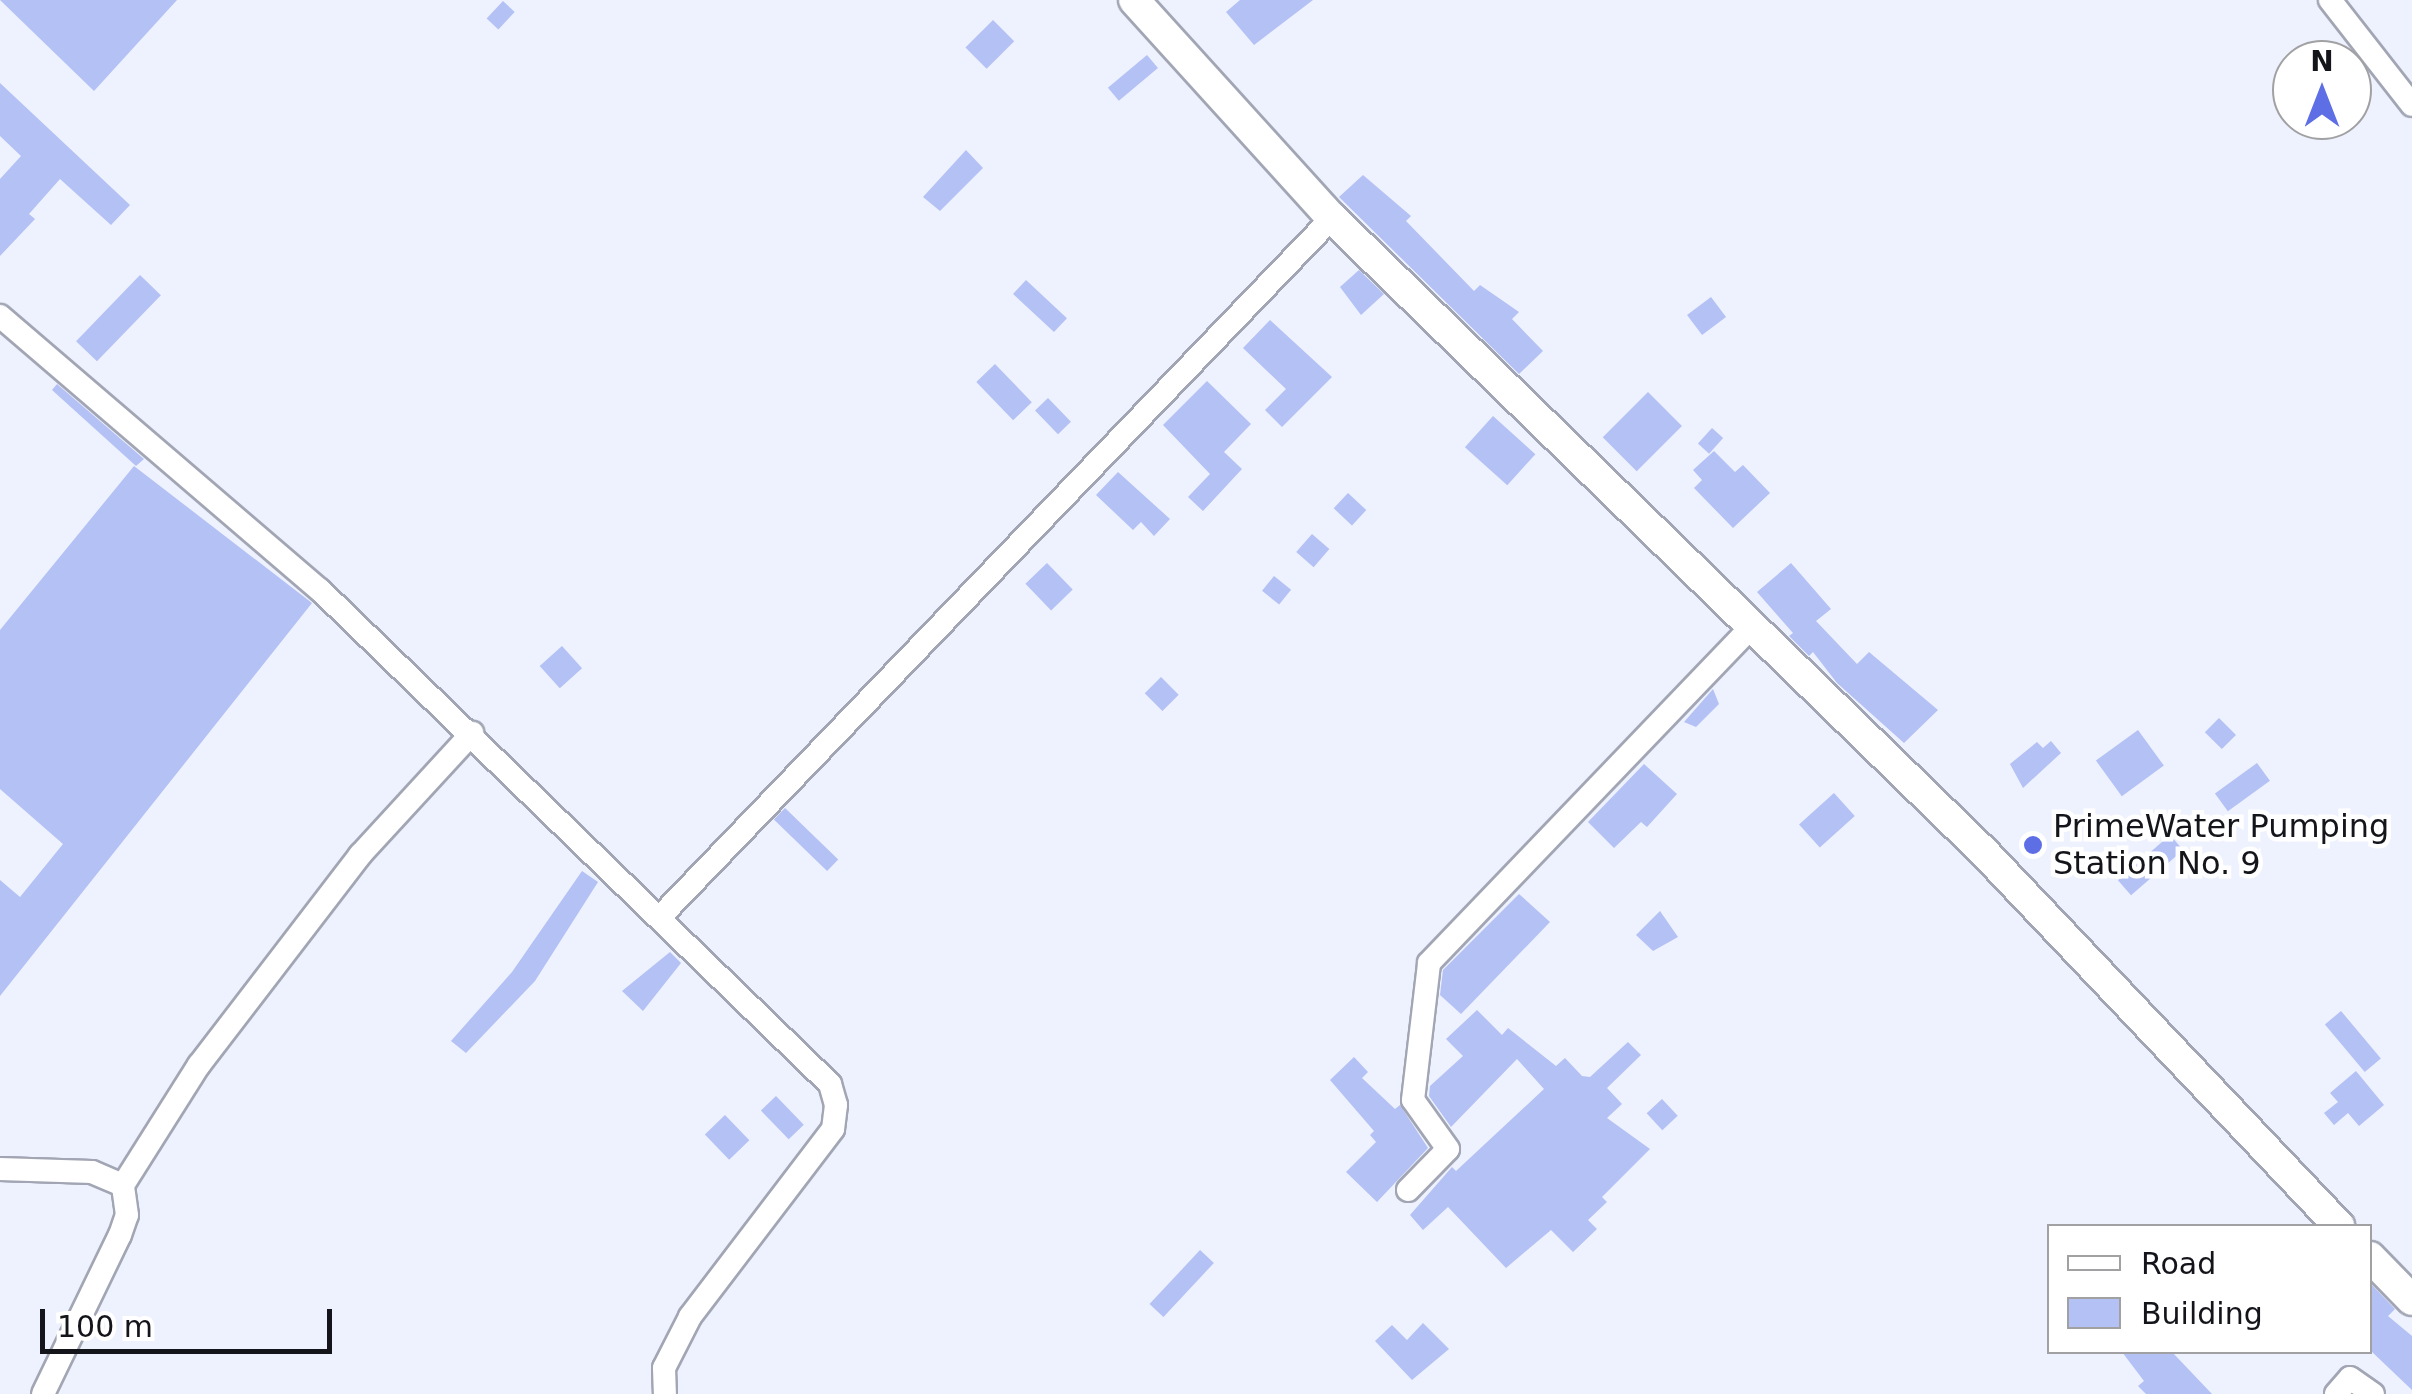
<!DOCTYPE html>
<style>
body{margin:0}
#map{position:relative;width:2412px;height:1394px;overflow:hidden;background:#eef1fe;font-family:"DejaVu Sans",sans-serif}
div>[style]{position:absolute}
.building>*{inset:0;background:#b3c1f5;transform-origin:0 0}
.roads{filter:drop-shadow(2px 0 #a2a6b4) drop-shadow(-2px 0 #a2a6b4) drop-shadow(0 2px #a2a6b4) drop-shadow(0 -2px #a2a6b4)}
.street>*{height:22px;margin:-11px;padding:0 11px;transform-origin:11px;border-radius:11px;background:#fff}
.secondary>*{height:30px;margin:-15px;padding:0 15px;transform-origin:15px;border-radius:15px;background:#fff}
.dots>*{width:28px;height:28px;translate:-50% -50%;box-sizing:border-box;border:5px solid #fff;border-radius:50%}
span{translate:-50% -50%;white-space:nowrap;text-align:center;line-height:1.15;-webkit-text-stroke:9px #fff;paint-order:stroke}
.poi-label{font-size:32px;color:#14151a}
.left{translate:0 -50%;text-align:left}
.legend{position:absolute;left:2047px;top:1224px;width:325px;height:130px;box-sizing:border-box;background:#fff;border:2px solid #a1a1a3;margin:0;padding:12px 18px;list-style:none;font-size:30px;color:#14151a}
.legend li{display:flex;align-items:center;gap:20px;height:50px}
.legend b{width:50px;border:2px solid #a1a1a3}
.north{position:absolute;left:2272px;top:40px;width:100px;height:100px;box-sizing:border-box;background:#fff;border:2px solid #a1a1a3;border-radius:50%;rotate:0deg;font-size:28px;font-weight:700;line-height:40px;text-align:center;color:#14151a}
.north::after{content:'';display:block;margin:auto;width:35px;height:45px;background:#5e6ee5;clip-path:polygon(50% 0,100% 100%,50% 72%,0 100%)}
.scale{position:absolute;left:40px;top:1309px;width:292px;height:45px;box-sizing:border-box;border:5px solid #14151a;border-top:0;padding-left:12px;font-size:30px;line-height:35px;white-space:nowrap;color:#14151a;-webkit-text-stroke:8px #fff;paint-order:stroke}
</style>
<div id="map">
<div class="building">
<i style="clip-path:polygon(0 0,177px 0,94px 91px)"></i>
<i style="clip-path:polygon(1240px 0,1313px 0,1254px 45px,1226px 12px)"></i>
<i style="left:503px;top:1px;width:16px;height:24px;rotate:43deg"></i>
<i style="left:993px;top:20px;width:30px;height:39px;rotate:45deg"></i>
<i style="left:1147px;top:55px;width:17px;height:51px;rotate:50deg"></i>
<i style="clip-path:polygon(0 83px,130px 205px,111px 225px,60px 179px,29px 214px,35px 219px,0 256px,0 179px,21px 156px,0 136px)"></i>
<i style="clip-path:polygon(966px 150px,983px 168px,940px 211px,923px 197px)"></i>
<i style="clip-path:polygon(1363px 175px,1411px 216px,1406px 221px,1474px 291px,1480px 285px,1519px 312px,1512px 319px,1543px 351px,1519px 374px,1339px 197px)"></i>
<i style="clip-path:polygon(1359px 270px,1384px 294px,1361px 315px,1340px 287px)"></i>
<i style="left:140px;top:275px;width:29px;height:92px;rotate:44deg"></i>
<i style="left:1026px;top:280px;width:56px;height:19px;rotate:43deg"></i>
<i style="left:1711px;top:297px;width:25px;height:30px;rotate:53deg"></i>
<i style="clip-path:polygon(1270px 320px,1332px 377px,1282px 427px,1265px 410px,1286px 389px,1243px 348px)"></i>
<i style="left:995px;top:364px;width:53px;height:26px;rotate:46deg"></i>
<i style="clip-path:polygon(1207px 381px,1251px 424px,1224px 452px,1242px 469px,1203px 511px,1188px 497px,1210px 474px,1163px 425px)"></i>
<i style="clip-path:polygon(57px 384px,144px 459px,136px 466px,52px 390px)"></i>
<i style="left:1648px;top:392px;width:48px;height:64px;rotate:45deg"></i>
<i style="left:1048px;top:398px;width:33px;height:18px;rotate:46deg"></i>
<i style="left:1493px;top:416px;width:57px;height:42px;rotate:42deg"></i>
<i style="left:1712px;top:428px;width:15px;height:21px;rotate:42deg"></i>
<i style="clip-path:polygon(1714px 451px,1735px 472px,1743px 465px,1770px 493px,1733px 528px,1694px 488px,1702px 480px,1693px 470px)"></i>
<i style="clip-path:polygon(134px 466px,312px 603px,0 996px,0 880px,20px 897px,63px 844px,0 789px,0 630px)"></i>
<i style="clip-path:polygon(1118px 472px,1170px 519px,1154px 536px,1141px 522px,1133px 530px,1096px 495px)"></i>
<i style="left:1348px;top:493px;width:25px;height:21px;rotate:43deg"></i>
<i style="left:1312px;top:534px;width:23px;height:24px;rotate:41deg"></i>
<i style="left:1047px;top:563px;width:37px;height:30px;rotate:46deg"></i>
<i style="clip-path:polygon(1791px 563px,1831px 609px,1816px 621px,1857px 664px,1869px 652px,1938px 710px,1904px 743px,1837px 683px,1813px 652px,1809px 656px,1789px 636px,1793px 633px,1757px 592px)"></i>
<i style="left:1274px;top:576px;width:22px;height:19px;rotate:39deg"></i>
<i style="left:562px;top:646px;width:30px;height:30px;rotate:48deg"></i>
<i style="left:1161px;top:677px;width:25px;height:23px;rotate:45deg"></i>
<i style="clip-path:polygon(1713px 689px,1719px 704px,1696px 727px,1684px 722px)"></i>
<i style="left:2219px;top:718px;width:24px;height:20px;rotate:45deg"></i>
<i style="left:2138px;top:730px;width:44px;height:52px;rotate:54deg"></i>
<i style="clip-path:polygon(2051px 741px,2061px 753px,2023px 788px,2010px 764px,2037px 742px,2043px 748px)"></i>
<i style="left:2257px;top:763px;width:22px;height:52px;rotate:54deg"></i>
<i style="clip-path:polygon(1644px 764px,1677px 794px,1647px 827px,1641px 822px,1614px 848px,1588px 822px)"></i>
<i style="left:1834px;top:793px;width:31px;height:47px;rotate:48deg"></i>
<i style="left:785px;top:808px;width:74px;height:16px;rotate:44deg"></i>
<i style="left:2097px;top:815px;width:17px;height:18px;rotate:50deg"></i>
<i style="left:2033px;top:832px;width:21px;height:16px;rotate:51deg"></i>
<i style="left:2170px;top:835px;width:20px;height:69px;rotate:49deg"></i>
<i style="clip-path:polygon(582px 871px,598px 882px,535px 981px,466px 1053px,451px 1041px,512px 972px)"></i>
<i style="clip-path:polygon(1519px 894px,1550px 922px,1461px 1014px,1440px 995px,1443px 970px)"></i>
<i style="clip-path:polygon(1660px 911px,1678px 937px,1653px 951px,1636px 935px)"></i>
<i style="clip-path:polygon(670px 952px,681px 963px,643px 1011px,622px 991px)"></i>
<i style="clip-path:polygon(1477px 1010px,1502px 1035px,1508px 1028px,1556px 1066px,1565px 1058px,1582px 1076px,1590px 1077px,1628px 1042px,1641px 1055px,1607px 1088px,1622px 1104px,1607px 1118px,1650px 1149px,1602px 1197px,1607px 1202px,1588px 1220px,1597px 1229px,1573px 1252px,1551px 1230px,1506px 1268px,1448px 1207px,1423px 1230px,1410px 1215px,1452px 1167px,1456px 1171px,1544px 1089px,1517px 1059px,1451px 1127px,1429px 1096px,1430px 1086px,1463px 1056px,1446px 1039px)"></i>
<i style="left:2341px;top:1011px;width:62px;height:21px;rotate:50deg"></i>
<i style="clip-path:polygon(1354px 1057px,1368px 1072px,1362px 1078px,1395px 1109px,1400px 1105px,1428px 1148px,1377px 1202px,1346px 1172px,1376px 1142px,1370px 1135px,1374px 1131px,1330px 1080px)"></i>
<i style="clip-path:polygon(2356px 1071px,2384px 1105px,2359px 1126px,2348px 1113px,2334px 1125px,2324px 1113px,2338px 1102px,2330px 1093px)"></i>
<i style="left:776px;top:1096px;width:40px;height:21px;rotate:46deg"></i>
<i style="left:1662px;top:1099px;width:23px;height:21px;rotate:47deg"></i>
<i style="left:725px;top:1115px;width:35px;height:28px;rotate:46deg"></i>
<i style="left:1200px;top:1250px;width:19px;height:74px;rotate:43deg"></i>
<i style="clip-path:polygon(2370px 1283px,2395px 1309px,2388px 1316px,2412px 1336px,2412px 1390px,2370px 1350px)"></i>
<i style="clip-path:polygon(1423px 1323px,1449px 1349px,1412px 1380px,1375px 1341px,1392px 1325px,1407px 1340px)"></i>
<i style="clip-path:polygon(2122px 1352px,2172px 1352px,2212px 1394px,2146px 1394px,2138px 1386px,2144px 1381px)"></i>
</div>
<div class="roads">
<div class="street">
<i style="left:2330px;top:0;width:133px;rotate:52deg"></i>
<i style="left:0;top:316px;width:421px;rotate:40.6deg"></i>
<i style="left:320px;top:590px;width:710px;rotate:44.09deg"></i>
<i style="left:830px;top:1084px;width:22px;rotate:74deg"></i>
<i style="left:836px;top:1105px;width:24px;rotate:97deg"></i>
<i style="left:833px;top:1129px;width:236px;rotate:127.3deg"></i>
<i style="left:690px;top:1317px;width:57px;rotate:117deg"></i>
<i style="left:664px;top:1368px;width:26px;rotate:88deg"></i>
<i style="left:659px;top:918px;width:971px;rotate:-46.13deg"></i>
<i style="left:0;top:1169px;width:92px;rotate:1.9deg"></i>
<i style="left:92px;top:1172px;width:34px;rotate:23deg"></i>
<i style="left:1408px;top:1190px;width:57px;rotate:-45.7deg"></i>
<i style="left:1448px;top:1149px;width:60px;rotate:-125.5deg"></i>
<i style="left:1413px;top:1100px;width:138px;rotate:-83.3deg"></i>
<i style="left:1429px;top:963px;width:468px;rotate:-46.2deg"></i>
<i style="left:43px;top:1394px;width:177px;rotate:-64.2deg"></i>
<i style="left:120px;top:1235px;width:21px;rotate:-71deg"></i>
<i style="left:127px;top:1215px;width:30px;rotate:-98deg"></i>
<i style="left:123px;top:1185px;width:142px;rotate:-57.7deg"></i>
<i style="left:199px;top:1065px;width:265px;rotate:-52.5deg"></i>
<i style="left:360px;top:855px;width:166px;rotate:-47.4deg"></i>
<i style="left:2336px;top:1394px;width:21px;rotate:-49deg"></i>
<i style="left:2350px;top:1378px;width:28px;rotate:35deg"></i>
</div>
<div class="secondary">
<i style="left:1134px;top:0;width:294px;rotate:47.8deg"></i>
<i style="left:1332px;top:218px;width:909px;rotate:44.2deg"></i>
<i style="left:1984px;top:852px;width:516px;rotate:46.49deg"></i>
<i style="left:2370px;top:1257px;width:60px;rotate:45.7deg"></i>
</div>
</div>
<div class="dots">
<i style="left:2033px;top:845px;background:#5e6ee5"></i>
</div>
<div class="poi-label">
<span class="left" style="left:2053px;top:845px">PrimeWater Pumping<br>Station No. 9</span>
</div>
<ul class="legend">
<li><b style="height:12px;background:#fff"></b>Road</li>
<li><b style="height:28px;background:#b3c1f5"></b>Building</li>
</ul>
<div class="north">N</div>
<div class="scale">100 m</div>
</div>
